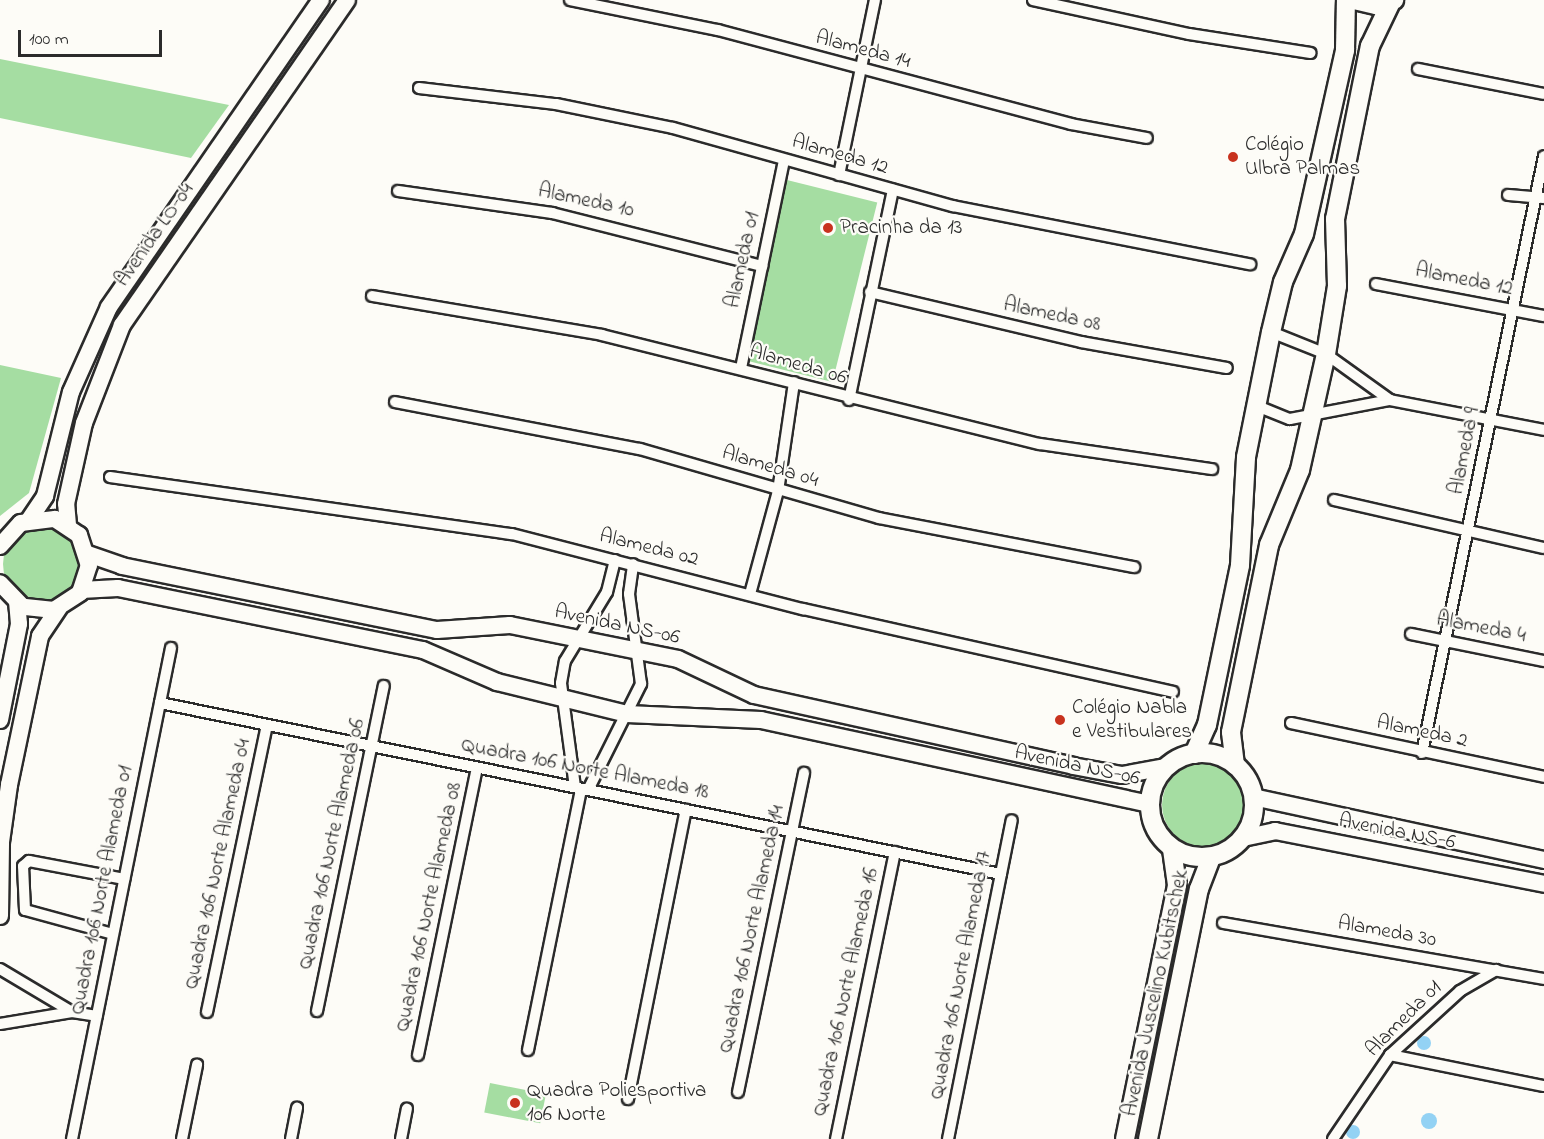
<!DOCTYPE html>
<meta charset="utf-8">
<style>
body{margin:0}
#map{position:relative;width:1544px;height:1139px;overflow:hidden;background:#fdfcf7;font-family:"Indie Flower",sans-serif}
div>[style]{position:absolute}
.green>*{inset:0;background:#a5dda2;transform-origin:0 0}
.round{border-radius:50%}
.water>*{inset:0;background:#93d2f4}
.roads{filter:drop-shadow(2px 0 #2b2b2b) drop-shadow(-2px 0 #2b2b2b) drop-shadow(0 2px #2b2b2b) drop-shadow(0 -2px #2b2b2b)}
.street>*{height:10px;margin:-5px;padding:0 5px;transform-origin:5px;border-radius:5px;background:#fdfcf7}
.secondary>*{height:16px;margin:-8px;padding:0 8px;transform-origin:8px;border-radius:8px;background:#fdfcf7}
.primary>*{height:18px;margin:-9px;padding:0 9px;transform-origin:9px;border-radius:9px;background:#fdfcf7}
.primary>.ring{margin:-9px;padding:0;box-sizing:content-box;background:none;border:18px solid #fdfcf7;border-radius:50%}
.dots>*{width:16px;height:16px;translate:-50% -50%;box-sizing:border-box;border:3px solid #fdfcf7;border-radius:50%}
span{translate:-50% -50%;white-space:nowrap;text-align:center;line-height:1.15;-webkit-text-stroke:4.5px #fdfcf7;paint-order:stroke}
.street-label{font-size:21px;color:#2b2b2b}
.poi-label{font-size:21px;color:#2b2b2b}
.left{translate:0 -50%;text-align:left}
.scale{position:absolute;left:18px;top:30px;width:144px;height:27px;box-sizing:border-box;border:3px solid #2b2b2b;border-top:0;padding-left:8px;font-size:18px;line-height:21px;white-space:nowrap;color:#2b2b2b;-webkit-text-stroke:4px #fdfcf7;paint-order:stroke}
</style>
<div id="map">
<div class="green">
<i style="clip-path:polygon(0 59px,229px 105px,191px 158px,0 118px)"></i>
<i style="left:787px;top:180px;width:93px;height:185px;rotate:14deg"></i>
<i style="clip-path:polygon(0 365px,61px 378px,29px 493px,0 516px)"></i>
<i class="round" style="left:3px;top:525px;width:78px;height:78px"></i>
<i class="round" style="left:1162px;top:763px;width:84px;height:84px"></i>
<i style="left:490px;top:1083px;width:57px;height:30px;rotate:11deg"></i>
</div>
<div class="water">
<i class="round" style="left:1417px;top:1036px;width:14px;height:14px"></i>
<i class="round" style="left:1421px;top:1113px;width:16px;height:16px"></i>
<i class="round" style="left:1346px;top:1125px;width:14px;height:14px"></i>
</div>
<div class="roads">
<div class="street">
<i style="left:570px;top:0;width:151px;rotate:11.5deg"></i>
<i style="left:718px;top:30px;width:365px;rotate:14.9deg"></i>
<i style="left:1071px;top:124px;width:77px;rotate:10.4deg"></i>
<i style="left:1033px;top:0;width:160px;rotate:12.3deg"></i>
<i style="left:1189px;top:34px;width:123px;rotate:8.9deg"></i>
<i style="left:1418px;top:69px;width:128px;rotate:11.2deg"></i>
<i style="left:419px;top:88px;width:138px;rotate:6.7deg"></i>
<i style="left:556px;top:104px;width:119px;rotate:11.6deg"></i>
<i style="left:673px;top:128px;width:291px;rotate:15.6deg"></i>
<i style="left:953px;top:206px;width:303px;rotate:11.1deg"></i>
<i style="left:839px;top:175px;width:179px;rotate:-78.4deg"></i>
<i style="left:398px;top:191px;width:156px;rotate:8.1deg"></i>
<i style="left:552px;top:213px;width:217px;rotate:14.2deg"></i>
<i style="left:1508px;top:195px;width:36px;rotate:5deg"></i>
<i style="left:1376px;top:284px;width:171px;rotate:10.8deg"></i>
<i style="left:870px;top:292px;width:217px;rotate:13.3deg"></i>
<i style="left:1081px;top:342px;width:148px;rotate:10.1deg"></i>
<i style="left:372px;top:296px;width:233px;rotate:9.6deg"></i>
<i style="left:602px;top:335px;width:451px;rotate:14deg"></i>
<i style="left:1040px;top:444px;width:174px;rotate:8.3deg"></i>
<i style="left:1271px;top:332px;width:59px;rotate:21.8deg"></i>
<i style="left:1326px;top:354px;width:79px;rotate:35.7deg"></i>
<i style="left:741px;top:368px;width:212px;rotate:-78.3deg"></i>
<i style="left:849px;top:400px;width:215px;rotate:-78.2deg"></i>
<i style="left:395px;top:402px;width:249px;rotate:10.9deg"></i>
<i style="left:640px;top:449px;width:249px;rotate:16.1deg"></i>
<i style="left:879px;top:518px;width:260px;rotate:10.9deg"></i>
<i style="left:1257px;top:406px;width:35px;rotate:22deg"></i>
<i style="left:1290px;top:419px;width:102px;rotate:-10.8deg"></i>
<i style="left:1390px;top:400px;width:157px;rotate:11deg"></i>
<i style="left:110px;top:477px;width:406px;rotate:8.1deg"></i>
<i style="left:512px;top:534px;width:301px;rotate:14.5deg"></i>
<i style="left:803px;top:609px;width:379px;rotate:12.6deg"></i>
<i style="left:1334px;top:500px;width:215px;rotate:12.9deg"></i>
<i style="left:750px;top:594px;width:107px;rotate:-74.8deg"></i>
<i style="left:778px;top:491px;width:110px;rotate:-81.6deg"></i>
<i style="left:1411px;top:634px;width:136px;rotate:11.5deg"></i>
<i style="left:160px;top:703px;width:858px;rotate:11.49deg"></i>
<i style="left:1291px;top:723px;width:259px;rotate:12deg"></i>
<i style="left:1422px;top:753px;width:609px;rotate:-78.45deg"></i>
<i style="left:575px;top:787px;width:105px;rotate:-97.7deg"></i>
<i style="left:561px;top:683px;width:22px;rotate:-80deg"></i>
<i style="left:565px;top:661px;width:81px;rotate:-58.7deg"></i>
<i style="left:607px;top:592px;width:33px;rotate:-76deg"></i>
<i style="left:588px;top:790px;width:119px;rotate:-63.4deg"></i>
<i style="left:641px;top:684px;width:91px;rotate:-97.6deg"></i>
<i style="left:629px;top:594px;width:30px;rotate:-82deg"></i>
<i style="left:1223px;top:923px;width:326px;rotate:9.9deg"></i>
<i style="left:113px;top:934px;width:91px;rotate:-164.7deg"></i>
<i style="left:25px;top:910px;width:44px;rotate:-92.6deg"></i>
<i style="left:23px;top:866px;width:8px;rotate:-40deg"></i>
<i style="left:29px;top:861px;width:97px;rotate:10.7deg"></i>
<i style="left:0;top:969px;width:84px;rotate:30.8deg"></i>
<i style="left:317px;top:1011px;width:332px;rotate:-78.4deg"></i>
<i style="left:207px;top:1012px;width:293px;rotate:-78.2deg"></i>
<i style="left:0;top:1024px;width:73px;rotate:-9.5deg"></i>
<i style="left:72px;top:1012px;width:25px;rotate:9deg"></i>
<i style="left:528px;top:1050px;width:266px;rotate:-78.5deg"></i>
<i style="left:418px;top:1055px;width:293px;rotate:-78.4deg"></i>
<i style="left:1390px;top:1055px;width:157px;rotate:11.4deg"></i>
<i style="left:738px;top:1092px;width:326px;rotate:-78.3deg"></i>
<i style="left:628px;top:1099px;width:295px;rotate:-78.7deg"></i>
<i style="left:72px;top:1139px;width:501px;rotate:-78.6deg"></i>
<i style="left:182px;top:1139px;width:76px;rotate:-78.5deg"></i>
<i style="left:291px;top:1139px;width:32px;rotate:-79deg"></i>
<i style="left:401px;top:1139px;width:31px;rotate:-79deg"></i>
<i style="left:836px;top:1139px;width:293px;rotate:-78.4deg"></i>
<i style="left:948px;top:1139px;width:325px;rotate:-78.7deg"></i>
<i style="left:1333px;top:1139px;width:102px;rotate:-55.8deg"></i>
<i style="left:1390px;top:1055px;width:95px;rotate:-42.4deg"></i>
<i style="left:1460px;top:991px;width:42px;rotate:-30.3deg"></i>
</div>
<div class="secondary">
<i style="left:29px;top:520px;width:29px;rotate:-56deg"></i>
<i style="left:45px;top:496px;width:107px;rotate:-76deg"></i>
<i style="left:71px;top:392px;width:93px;rotate:-65.9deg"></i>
<i style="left:109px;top:307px;width:373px;rotate:-55.4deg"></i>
<i style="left:68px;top:525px;width:21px;rotate:-95deg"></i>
<i style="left:66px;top:504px;width:83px;rotate:-77.5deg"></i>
<i style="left:84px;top:423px;width:105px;rotate:-68.8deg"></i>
<i style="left:122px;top:325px;width:395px;rotate:-55.3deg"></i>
<i style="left:0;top:546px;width:31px;rotate:-48deg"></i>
<i style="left:21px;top:523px;width:34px;rotate:-7deg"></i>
<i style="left:55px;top:519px;width:29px;rotate:34deg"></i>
<i style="left:79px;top:535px;width:32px;rotate:72deg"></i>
<i style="left:89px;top:565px;width:29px;rotate:108deg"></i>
<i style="left:80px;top:593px;width:31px;rotate:147deg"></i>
<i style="left:54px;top:610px;width:31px;rotate:-174deg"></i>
<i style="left:23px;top:607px;width:33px;rotate:-134deg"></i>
<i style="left:88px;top:554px;width:36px;rotate:19deg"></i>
<i style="left:122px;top:566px;width:321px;rotate:11.5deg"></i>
<i style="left:437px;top:630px;width:73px;rotate:-3.9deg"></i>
<i style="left:510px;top:625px;width:171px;rotate:11.4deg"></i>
<i style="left:678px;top:659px;width:84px;rotate:25.3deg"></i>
<i style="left:754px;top:695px;width:327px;rotate:12.5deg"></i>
<i style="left:1073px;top:766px;width:50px;rotate:10.4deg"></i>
<i style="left:1122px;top:775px;width:45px;rotate:-10.3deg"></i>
<i style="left:81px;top:590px;width:37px;rotate:-3deg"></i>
<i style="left:118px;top:588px;width:311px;rotate:11.5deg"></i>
<i style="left:423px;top:650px;width:81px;rotate:23.4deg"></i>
<i style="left:497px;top:682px;width:134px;rotate:13.8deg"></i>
<i style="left:627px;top:714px;width:134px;rotate:2.6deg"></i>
<i style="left:761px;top:720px;width:398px;rotate:12.2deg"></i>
<i style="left:0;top:720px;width:98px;rotate:-78.8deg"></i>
<i style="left:19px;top:624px;width:21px;rotate:-95deg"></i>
<i style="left:1253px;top:797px;width:298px;rotate:12.2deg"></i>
<i style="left:1243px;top:838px;width:33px;rotate:-12deg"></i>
<i style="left:1275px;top:831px;width:274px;rotate:11.1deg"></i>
<i style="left:0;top:916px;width:74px;rotate:-89.2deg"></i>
<i style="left:1px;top:842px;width:58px;rotate:-82deg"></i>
<i style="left:9px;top:785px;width:152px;rotate:-78.2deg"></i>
<i style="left:40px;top:636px;width:34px;rotate:-56deg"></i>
</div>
<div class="primary">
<i style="left:1354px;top:0;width:23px;rotate:13deg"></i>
<i style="left:1376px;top:5px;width:19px;rotate:-16deg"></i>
<i class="ring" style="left:1150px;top:753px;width:86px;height:86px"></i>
<i style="left:1194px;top:754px;width:32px;rotate:-66deg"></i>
<i style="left:1207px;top:725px;width:163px;rotate:-78.3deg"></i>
<i style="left:1240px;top:565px;width:108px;rotate:-86.8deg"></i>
<i style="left:1246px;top:457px;width:127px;rotate:-78.7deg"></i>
<i style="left:1271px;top:332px;width:51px;rotate:-76.5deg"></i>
<i style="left:1283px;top:282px;width:52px;rotate:-66.4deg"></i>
<i style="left:1304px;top:234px;width:189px;rotate:-77.4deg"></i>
<i style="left:1345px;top:50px;width:50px;rotate:-88.9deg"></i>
<i style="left:1235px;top:765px;width:33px;rotate:-97deg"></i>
<i style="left:1231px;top:732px;width:191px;rotate:-78.5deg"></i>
<i style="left:1269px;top:545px;width:81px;rotate:-67.5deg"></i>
<i style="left:1300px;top:470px;width:119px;rotate:-77.4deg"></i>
<i style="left:1326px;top:354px;width:69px;rotate:-80.8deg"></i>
<i style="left:1337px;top:286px;width:67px;rotate:-91.7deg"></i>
<i style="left:1335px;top:219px;width:177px;rotate:-78.6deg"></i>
<i style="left:1370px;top:46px;width:49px;rotate:-64.5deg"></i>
<i style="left:1125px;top:1139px;width:259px;rotate:-78.4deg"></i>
<i style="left:1177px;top:885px;width:37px;rotate:-98deg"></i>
<i style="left:1148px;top:1139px;width:255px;rotate:-78.5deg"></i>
<i style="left:1199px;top:889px;width:34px;rotate:-69deg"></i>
</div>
</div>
<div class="dots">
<i style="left:1233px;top:157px;background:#c8321e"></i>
<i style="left:828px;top:228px;background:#c8321e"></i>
<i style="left:1060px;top:720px;background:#c8321e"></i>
<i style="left:515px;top:1103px;background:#c8321e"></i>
</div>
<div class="street-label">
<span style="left:863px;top:50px;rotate:15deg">Alameda 14</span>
<span style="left:840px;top:155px;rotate:16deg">Alameda 12</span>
<span style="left:586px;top:201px;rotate:12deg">Alameda 10</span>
<span style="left:155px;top:235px;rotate:-55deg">Avenida LO-04</span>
<span style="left:743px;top:260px;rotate:-78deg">Alameda 01</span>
<span style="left:1464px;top:280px;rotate:11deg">Alameda 12</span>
<span style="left:1052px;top:315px;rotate:12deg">Alameda 08</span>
<span style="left:798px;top:365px;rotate:16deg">Alameda 06</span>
<span style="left:1465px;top:451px;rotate:-79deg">Alameda 9</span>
<span style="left:770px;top:467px;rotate:17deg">Alameda 04</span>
<span style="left:649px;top:548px;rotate:14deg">Alameda 02</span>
<span style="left:617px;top:625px;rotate:12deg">Avenida NS-06</span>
<span style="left:1481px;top:628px;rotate:11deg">Alameda 4</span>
<span style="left:1422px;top:732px;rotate:12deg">Alameda 2</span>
<span style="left:1077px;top:766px;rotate:12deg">Avenida NS-06</span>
<span style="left:585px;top:769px;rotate:11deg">Quadra 106 Norte Alameda 18</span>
<span style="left:1397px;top:832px;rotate:11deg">Avenida NS-6</span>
<span style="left:332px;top:844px;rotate:-78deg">Quadra 106 Norte Alameda 06</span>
<span style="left:218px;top:864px;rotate:-78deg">Quadra 106 Norte Alameda 04</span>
<span style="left:102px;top:890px;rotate:-79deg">Quadra 106 Norte Alameda 01</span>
<span style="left:429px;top:907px;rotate:-78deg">Quadra 106 Norte Alameda 08</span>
<span style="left:752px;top:929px;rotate:-78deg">Quadra 106 Norte Alameda 14</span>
<span style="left:1387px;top:932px;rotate:10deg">Alameda 30</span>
<span style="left:961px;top:975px;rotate:-79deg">Quadra 106 Norte Alameda 17</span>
<span style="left:846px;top:992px;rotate:-78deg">Quadra 106 Norte Alameda 16</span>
<span style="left:1156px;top:993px;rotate:-78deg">Avenida Juscelino Kubitschek</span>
<span style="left:1404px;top:1019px;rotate:-45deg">Alameda 01</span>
</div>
<div class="poi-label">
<span class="left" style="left:1245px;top:157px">Colégio<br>Ulbra Palmas</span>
<span class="left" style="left:840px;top:228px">Pracinha da 13</span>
<span class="left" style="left:1072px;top:720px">Colégio Nabla<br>e Vestibulares</span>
<span class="left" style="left:527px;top:1103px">Quadra Poliesportiva<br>106 Norte</span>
</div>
<div class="scale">100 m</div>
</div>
